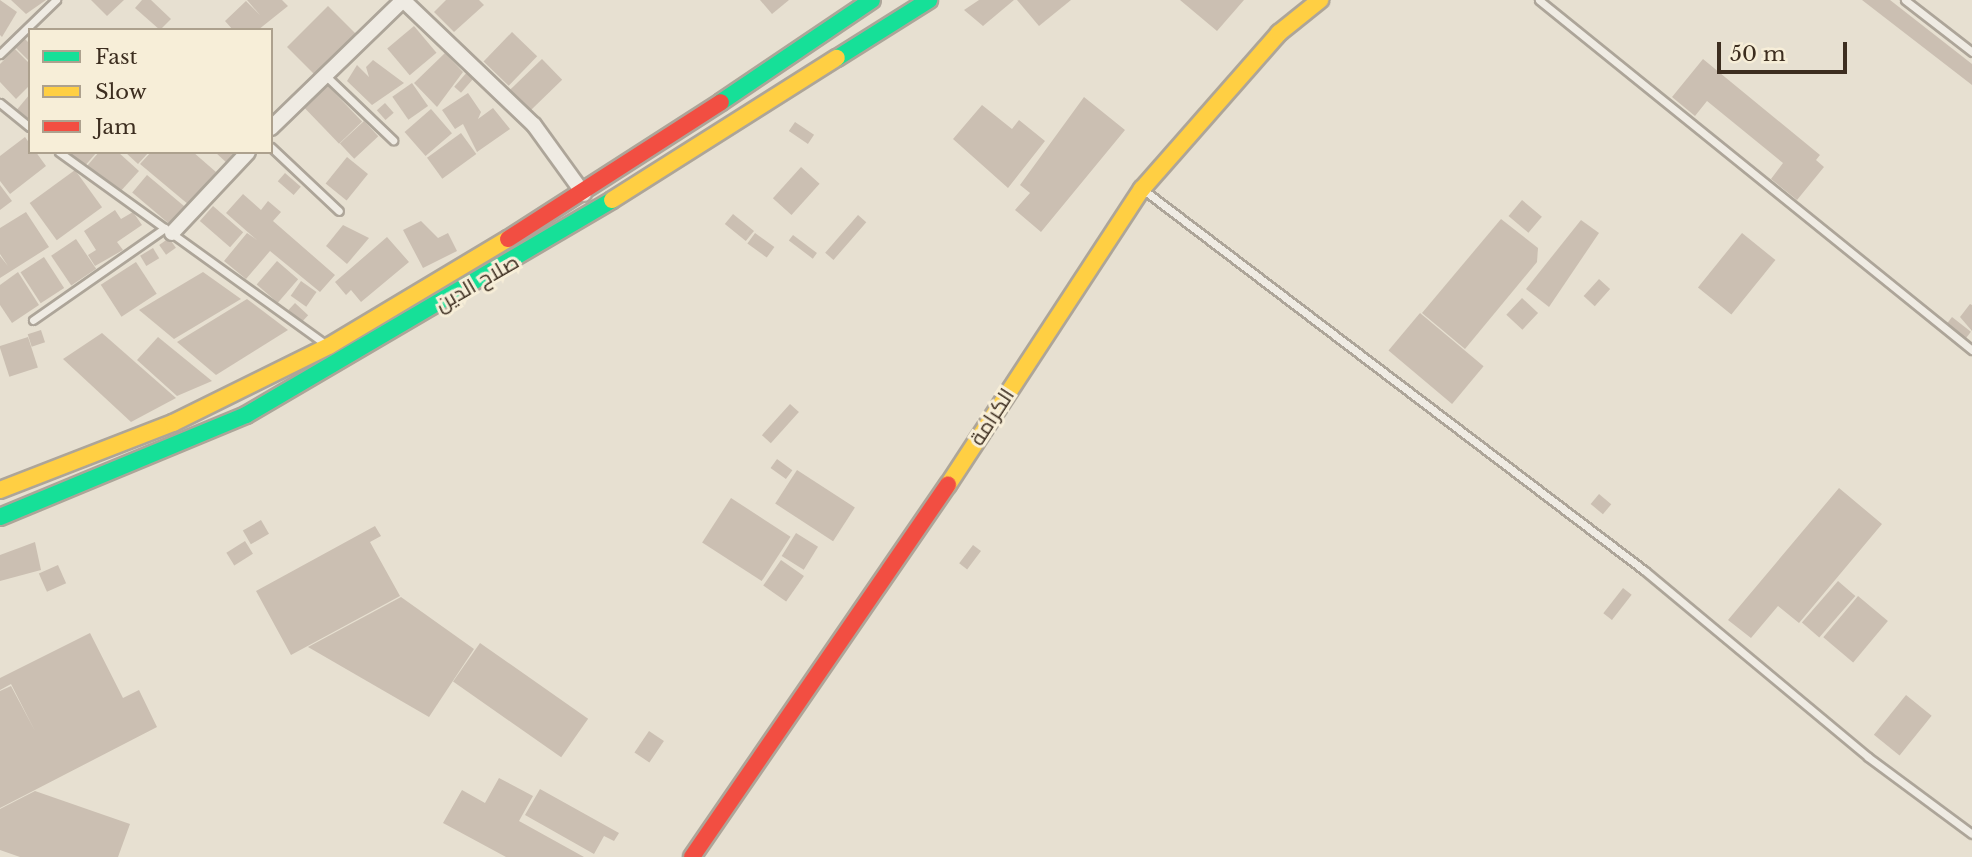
<!DOCTYPE html>
<meta charset="utf-8">
<style>
body{margin:0}
#map{position:relative;width:1972px;height:857px;overflow:hidden;background:#e7e0d1;font-family:"Libre Baskerville",Cairo,serif}
div>[style]{position:absolute}
.building>*{inset:0;background:#cbbfb2;transform-origin:0 0}
.roads{filter:drop-shadow(2px 0 #ada599) drop-shadow(-2px 0 #ada599) drop-shadow(0 2px #ada599) drop-shadow(0 -2px #ada599)}
.lane>*{height:7px;margin:-3.5px;padding:0 3.5px;transform-origin:3.5px;border-radius:3.5px;background:#efebe3}
.street>*{height:14px;margin:-7px;padding:0 7px;transform-origin:7px;border-radius:7px;background:#efebe3}
.fast>*{height:16px;margin:-8px;padding:0 8px;transform-origin:8px;border-radius:8px;background:#16e098}
.slow>*{height:16px;margin:-8px;padding:0 8px;transform-origin:8px;border-radius:8px;background:#ffcf43}
.jam>*{height:16px;margin:-8px;padding:0 8px;transform-origin:8px;border-radius:8px;background:#f24e42}
span{translate:-50% -50%;white-space:nowrap;text-align:center;line-height:1.15;-webkit-text-stroke:6px #f7eed8;paint-order:stroke}
.street-label{font-size:21px;color:#3d2e20}
.legend{position:absolute;left:28px;top:28px;width:245px;height:126px;box-sizing:border-box;background:#f7eed8;border:2px solid #ada18e;margin:0;padding:9px 12px;list-style:none;font-size:21px;color:#3d2e20}
.legend li{display:flex;align-items:center;gap:14px;height:35px}
.legend b{width:35px;border:2px solid #ada18e}
.scale{position:absolute;left:1717px;top:42px;width:130px;height:32px;box-sizing:border-box;border:4px solid #3d2e20;border-top:0;padding-left:9px;font-size:21px;line-height:24px;white-space:nowrap;color:#3d2e20;-webkit-text-stroke:5px #f7eed8;paint-order:stroke}
</style>
<div id="map">
<div class="building">
<i style="clip-path:polygon(0 0,17px 12px,2px 37px,0 35px)"></i>
<i style="clip-path:polygon(11px 0,46px 0,26px 14px)"></i>
<i style="clip-path:polygon(91px 0,124px 0,107px 16px)"></i>
<i style="clip-path:polygon(142px 0,151px 0,171px 19px,160px 30px,135px 8px)"></i>
<i style="clip-path:polygon(247px 0,282px 0,288px 6px,258px 30px,233px 30px,225px 21px,246px 1px,260px 15px)"></i>
<i style="clip-path:polygon(446px 0,479px 0,484px 5px,454px 32px,434px 12px)"></i>
<i style="clip-path:polygon(760px 0,789px 0,772px 14px)"></i>
<i style="clip-path:polygon(979px 0,1014px 0,983px 26px,964px 10px)"></i>
<i style="clip-path:polygon(1017px 0,1071px 0,1039px 26px)"></i>
<i style="clip-path:polygon(1180px 0,1244px 0,1217px 31px)"></i>
<i style="clip-path:polygon(1862px 0,1890px 0,1972px 64px,1972px 85px)"></i>
<i style="left:328px;top:6px;width:40px;height:58px;rotate:45deg"></i>
<i style="left:414px;top:26px;width:35px;height:35px;rotate:50deg"></i>
<i style="left:512px;top:32px;width:35px;height:41px;rotate:44deg"></i>
<i style="clip-path:polygon(24px 38px,30px 44px,30px 62px,15px 47px)"></i>
<i style="clip-path:polygon(15px 49px,30px 64px,30px 85px,16px 99px,0 82px,0 64px)"></i>
<i style="clip-path:polygon(445px 53px,463px 72px,437px 107px,414px 83px)"></i>
<i style="left:542px;top:59px;width:29px;height:44px;rotate:46deg"></i>
<i style="clip-path:polygon(1703px 59px,1820px 155px,1816px 160px,1824px 167px,1797px 200px,1771px 179px,1783px 163px,1707px 101px,1695px 116px,1672px 97px)"></i>
<i style="clip-path:polygon(373px 60px,404px 83px,372px 105px,347px 81px,357px 65px,369px 77px,366px 67px)"></i>
<i style="left:468px;top:71px;width:9px;height:21px;rotate:41deg"></i>
<i style="left:412px;top:83px;width:28px;height:24px;rotate:55deg"></i>
<i style="left:326px;top:84px;width:52px;height:32px;rotate:46deg"></i>
<i style="clip-path:polygon(468px 93px,481px 112px,478px 119px,493px 108px,510px 129px,477px 152px,463px 124px,455px 129px,442px 110px)"></i>
<i style="clip-path:polygon(30px 94px,30px 125px,15px 112px)"></i>
<i style="clip-path:polygon(1084px 97px,1125px 130px,1041px 232px,1015px 210px,1030px 193px,1020px 185px)"></i>
<i style="left:385px;top:103px;width:13px;height:11px;rotate:48deg"></i>
<i style="clip-path:polygon(982px 105px,1012px 129px,1019px 120px,1045px 141px,1008px 188px,953px 139px)"></i>
<i style="left:431px;top:109px;width:32px;height:35px;rotate:49deg"></i>
<i style="left:364px;top:121px;width:21px;height:33px;rotate:47deg"></i>
<i style="left:795px;top:122px;width:23px;height:11px;rotate:34deg"></i>
<i style="left:461px;top:133px;width:26px;height:42px;rotate:54deg"></i>
<i style="clip-path:polygon(25px 137px,46px 166px,10px 194px,0 181px,0 156px)"></i>
<i style="clip-path:polygon(64px 152px,97px 152px,83px 168px)"></i>
<i style="clip-path:polygon(99px 152px,118px 152px,139px 171px,119px 193px,87px 166px)"></i>
<i style="clip-path:polygon(125px 152px,149px 152px,138px 164px)"></i>
<i style="clip-path:polygon(151px 152px,193px 152px,216px 172px,189px 205px,140px 164px)"></i>
<i style="clip-path:polygon(215px 152px,238px 152px,228px 164px)"></i>
<i style="left:347px;top:157px;width:27px;height:34px;rotate:39deg"></i>
<i style="left:801px;top:167px;width:25px;height:42px;rotate:42deg"></i>
<i style="left:75px;top:170px;width:46px;height:56px;rotate:54deg"></i>
<i style="left:285px;top:173px;width:21px;height:11px;rotate:41deg"></i>
<i style="left:147px;top:175px;width:51px;height:23px;rotate:40deg"></i>
<i style="clip-path:polygon(0 185px,12px 201px,0 210px)"></i>
<i style="clip-path:polygon(243px 194px,261px 210px,268px 201px,281px 212px,273px 221px,335px 275px,320px 292px,270px 251px,246px 279px,224px 261px,247px 233px,257px 240px,226px 213px)"></i>
<i style="left:1522px;top:200px;width:26px;height:21px;rotate:40deg"></i>
<i style="left:213px;top:206px;width:40px;height:20px;rotate:41deg"></i>
<i style="clip-path:polygon(115px 210px,121px 219px,133px 212px,142px 225px,117px 242px,123px 250px,95px 266px,88px 255px,96px 250px,84px 231px)"></i>
<i style="clip-path:polygon(26px 212px,49px 247px,0 278px,0 256px,8px 266px,0 254px,0 228px)"></i>
<i style="left:733px;top:214px;width:27px;height:13px;rotate:39deg"></i>
<i style="left:858px;top:215px;width:11px;height:50px;rotate:41deg"></i>
<i style="clip-path:polygon(1501px 219px,1538px 248px,1537px 262px,1465px 349px,1422px 313px)"></i>
<i style="clip-path:polygon(1581px 220px,1599px 233px,1549px 307px,1526px 289px)"></i>
<i style="clip-path:polygon(421px 221px,438px 238px,448px 233px,457px 251px,423px 268px,403px 230px)"></i>
<i style="clip-path:polygon(343px 225px,369px 238px,347px 264px,326px 246px)"></i>
<i style="left:755px;top:233px;width:24px;height:13px;rotate:36deg"></i>
<i style="left:1742px;top:233px;width:43px;height:70px;rotate:39deg"></i>
<i style="left:793px;top:235px;width:30px;height:7px;rotate:37deg"></i>
<i style="clip-path:polygon(387px 237px,409px 262px,361px 302px,351px 290px,346px 295px,335px 282px)"></i>
<i style="left:169px;top:238px;width:12px;height:12px;rotate:55deg"></i>
<i style="left:76px;top:239px;width:36px;height:30px;rotate:56deg"></i>
<i style="left:153px;top:248px;width:12px;height:15px;rotate:59deg"></i>
<i style="left:44px;top:257px;width:37px;height:28px;rotate:57deg"></i>
<i style="left:277px;top:261px;width:28px;height:31px;rotate:41deg"></i>
<i style="left:136px;top:262px;width:38px;height:42px;rotate:57deg"></i>
<i style="clip-path:polygon(18px 272px,39px 305px,12px 323px,0 305px,0 285px)"></i>
<i style="clip-path:polygon(203px 272px,241px 299px,174px 339px,139px 310px)"></i>
<i style="left:1599px;top:279px;width:15px;height:23px;rotate:42deg"></i>
<i style="left:301px;top:281px;width:19px;height:18px;rotate:35deg"></i>
<i style="left:1522px;top:298px;width:22px;height:23px;rotate:43deg"></i>
<i style="clip-path:polygon(247px 299px,288px 330px,216px 375px,177px 342px)"></i>
<i style="left:295px;top:303px;width:18px;height:10px;rotate:43deg"></i>
<i style="clip-path:polygon(1970px 304px,1972px 305px,1972px 331px,1960px 317px)"></i>
<i style="left:1420px;top:313px;width:83px;height:49px;rotate:40deg"></i>
<i style="left:1952px;top:317px;width:24px;height:10px;rotate:38deg"></i>
<i style="left:41px;top:330px;width:13px;height:14px;rotate:72deg"></i>
<i style="clip-path:polygon(102px 333px,176px 398px,131px 422px,63px 359px)"></i>
<i style="left:28px;top:337px;width:32px;height:30px;rotate:72deg"></i>
<i style="clip-path:polygon(158px 337px,212px 381px,177px 396px,137px 360px)"></i>
<i style="left:790px;top:404px;width:12px;height:42px;rotate:42deg"></i>
<i style="left:777px;top:459px;width:19px;height:11px;rotate:36deg"></i>
<i style="left:797px;top:470px;width:69px;height:40px;rotate:33deg"></i>
<i style="clip-path:polygon(1839px 488px,1882px 524px,1799px 623px,1778px 606px,1751px 638px,1728px 620px)"></i>
<i style="left:1599px;top:494px;width:16px;height:13px;rotate:40deg"></i>
<i style="left:731px;top:498px;width:71px;height:53px;rotate:33deg"></i>
<i style="left:261px;top:520px;width:16px;height:21px;rotate:60deg"></i>
<i style="clip-path:polygon(375px 526px,381px 536px,370px 542px,400px 596px,291px 655px,256px 591px)"></i>
<i style="left:796px;top:533px;width:26px;height:27px;rotate:32deg"></i>
<i style="left:245px;top:541px;width:15px;height:22px;rotate:58deg"></i>
<i style="clip-path:polygon(35px 542px,41px 570px,0 581px,0 555px)"></i>
<i style="left:973px;top:545px;width:10px;height:23px;rotate:37deg"></i>
<i style="left:781px;top:560px;width:28px;height:31px;rotate:35deg"></i>
<i style="left:58px;top:565px;width:20px;height:21px;rotate:66deg"></i>
<i style="left:1838px;top:581px;width:23px;height:55px;rotate:41deg"></i>
<i style="left:1623px;top:588px;width:11px;height:32px;rotate:38deg"></i>
<i style="left:1858px;top:596px;width:39px;height:54px;rotate:40deg"></i>
<i style="clip-path:polygon(401px 597px,474px 649px,429px 717px,308px 647px)"></i>
<i style="clip-path:polygon(90px 633px,123px 698px,139px 690px,157px 727px,0 808px,0 691px,11px 686px,35px 731px,11px 684px,0 690px,0 678px)"></i>
<i style="left:480px;top:643px;width:132px;height:47px;rotate:35deg"></i>
<i style="left:1906px;top:695px;width:33px;height:51px;rotate:39deg"></i>
<i style="left:649px;top:731px;width:18px;height:26px;rotate:34deg"></i>
<i style="clip-path:polygon(499px 778px,533px 796px,519px 821px,584px 857px,506px 857px,443px 823px,462px 790px,485px 803px)"></i>
<i style="clip-path:polygon(540px 789px,619px 833px,614px 841px,604px 836px,594px 854px,525px 815px)"></i>
<i style="clip-path:polygon(35px 791px,130px 824px,118px 857px,20px 857px,0 850px,0 809px)"></i>
</div>
<div class="roads">
<div class="lane">
<i style="left:1539px;top:0;width:557px;rotate:38.95deg"></i>
<i style="left:1905px;top:0;width:85px;rotate:37.8deg"></i>
<i style="left:0;top:54px;width:78px;rotate:-44deg"></i>
<i style="left:326px;top:76px;width:93px;rotate:43.7deg"></i>
<i style="left:0;top:103px;width:38px;rotate:39deg"></i>
<i style="left:271px;top:147px;width:93px;rotate:43.3deg"></i>
<i style="left:59px;top:152px;width:324px;rotate:35.8deg"></i>
<i style="left:1145px;top:191px;width:628px;rotate:37.23deg"></i>
<i style="left:1645px;top:571px;width:290px;rotate:39.8deg"></i>
<i style="left:1868px;top:757px;width:129px;rotate:36.5deg"></i>
<i style="left:33px;top:320px;width:161px;rotate:-34.9deg"></i>
</div>
<div class="street">
<i style="left:403px;top:0;width:181px;rotate:43.7deg"></i>
<i style="left:534px;top:125px;width:85px;rotate:54.1deg"></i>
<i style="left:271px;top:128px;width:184px;rotate:-44.1deg"></i>
<i style="left:172px;top:233px;width:111px;rotate:-46.8deg"></i>
</div>
<div class="fast">
<i style="left:837px;top:58px;width:109px;rotate:-32.2deg"></i>
<i style="left:721px;top:102px;width:182px;rotate:-34deg"></i>
<i style="left:0;top:517px;width:266px;rotate:-22.5deg"></i>
<i style="left:246px;top:415px;width:424px;rotate:-30.4deg"></i>
</div>
<div class="slow">
<i style="left:612px;top:200px;width:266px;rotate:-32.3deg"></i>
<i style="left:948px;top:485px;width:354px;rotate:-56.8deg"></i>
<i style="left:1142px;top:189px;width:208px;rotate:-48.7deg"></i>
<i style="left:1279px;top:33px;width:53px;rotate:-38.8deg"></i>
<i style="left:0;top:490px;width:186px;rotate:-21.2deg"></i>
<i style="left:173px;top:423px;width:174px;rotate:-26.3deg"></i>
<i style="left:329px;top:346px;width:209px;rotate:-30.9deg"></i>
</div>
<div class="jam">
<i style="left:508px;top:239px;width:253px;rotate:-32.7deg"></i>
<i style="left:692px;top:857px;width:452px;rotate:-55.5deg"></i>
</div>
</div>
<div class="street-label">
<span style="left:477px;top:283px;rotate:-30deg">صلاح الدين</span>
<span style="left:992px;top:417px;rotate:-57deg">الكرامة</span>
</div>
<ul class="legend">
<li><b style="height:9px;background:#16e098"></b>Fast</li>
<li><b style="height:9px;background:#ffcf43"></b>Slow</li>
<li><b style="height:9px;background:#f24e42"></b>Jam</li>
</ul>
<div class="scale">50 m</div>
</div>
